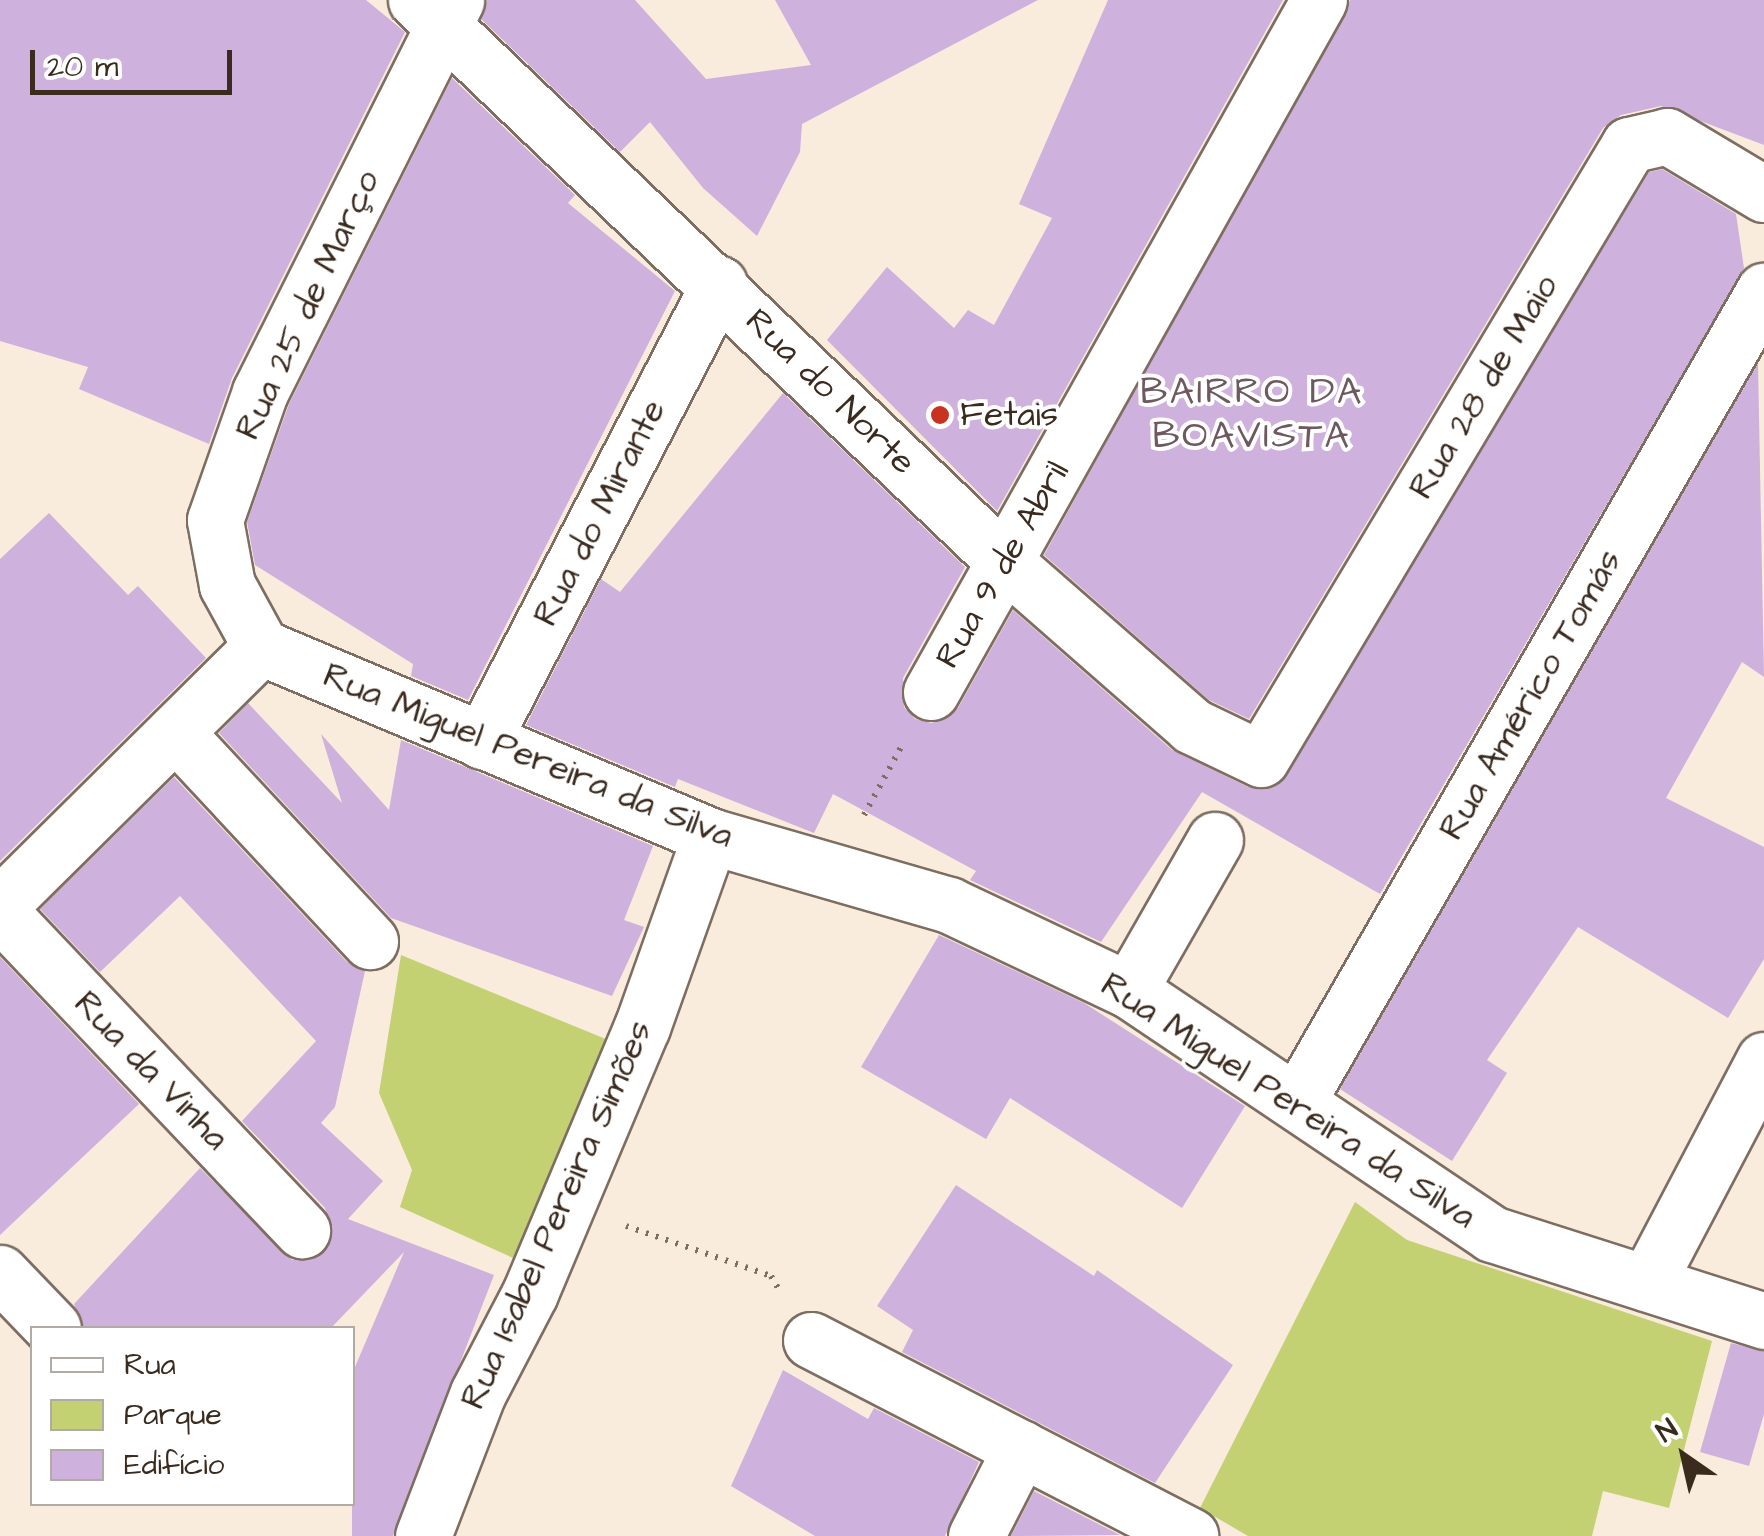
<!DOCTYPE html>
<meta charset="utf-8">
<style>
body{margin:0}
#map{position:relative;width:1764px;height:1536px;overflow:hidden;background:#f9ecdd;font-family:"Architects Daughter",sans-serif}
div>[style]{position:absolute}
.green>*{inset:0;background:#c3d173}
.building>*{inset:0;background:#ceb1dc}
.path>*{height:6px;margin-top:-3px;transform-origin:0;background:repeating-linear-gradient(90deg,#7e6e61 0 2.5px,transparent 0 10.5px)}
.roads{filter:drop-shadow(2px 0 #7e6e61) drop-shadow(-2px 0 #7e6e61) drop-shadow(0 2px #7e6e61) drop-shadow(0 -2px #7e6e61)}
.minor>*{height:55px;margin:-27.5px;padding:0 27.5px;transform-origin:27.5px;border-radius:27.5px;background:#fff}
.dots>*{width:28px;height:28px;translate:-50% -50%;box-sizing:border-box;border:5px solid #fff;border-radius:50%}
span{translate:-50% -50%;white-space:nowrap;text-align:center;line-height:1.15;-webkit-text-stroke:8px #fff;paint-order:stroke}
.street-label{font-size:35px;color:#3b2a1e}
.poi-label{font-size:35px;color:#3b2a1e}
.left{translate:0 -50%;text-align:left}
.neighbourhood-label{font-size:38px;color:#6e5960;letter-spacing:2.5px}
.legend{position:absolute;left:30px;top:1326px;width:325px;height:180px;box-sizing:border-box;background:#fff;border:2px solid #b1aaa5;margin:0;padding:12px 18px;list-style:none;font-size:30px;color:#3b2a1e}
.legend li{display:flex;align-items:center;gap:20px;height:50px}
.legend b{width:50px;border:2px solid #b1aaa5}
.north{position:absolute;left:1634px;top:1406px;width:100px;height:100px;-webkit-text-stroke:8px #fff;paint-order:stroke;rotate:326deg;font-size:28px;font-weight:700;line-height:40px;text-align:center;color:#3b2a1e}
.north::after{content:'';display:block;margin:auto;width:35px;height:45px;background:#3b2a1e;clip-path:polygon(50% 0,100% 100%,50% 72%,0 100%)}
.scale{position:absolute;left:30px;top:50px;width:202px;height:45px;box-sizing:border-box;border:5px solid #3b2a1e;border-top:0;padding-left:12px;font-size:30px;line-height:35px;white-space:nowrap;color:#3b2a1e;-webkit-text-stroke:8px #fff;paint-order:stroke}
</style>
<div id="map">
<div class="green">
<i style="clip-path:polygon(401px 955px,613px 1042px,522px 1262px,400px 1207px,412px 1170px,379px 1093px)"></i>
<i style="clip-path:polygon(1355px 1202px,1407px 1240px,1712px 1341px,1669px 1508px,1603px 1491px,1592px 1536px,1248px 1536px,1200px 1508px)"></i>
</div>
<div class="building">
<i style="clip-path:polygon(0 0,366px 0,405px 32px,232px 378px,209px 444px,79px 389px,88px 367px,0 341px)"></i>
<i style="clip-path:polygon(487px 0,635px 0,706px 79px,811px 65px,775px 0,1038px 0,802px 124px,800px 152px,757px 236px,703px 188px,650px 122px,620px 152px,481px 19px)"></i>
<i style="clip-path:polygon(1108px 0,1283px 0,997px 511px,827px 340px,887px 267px,954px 328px,968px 310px,994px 325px,1052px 218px,1019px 204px)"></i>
<i style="clip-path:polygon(1350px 0,1764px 0,1764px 145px,1661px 106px,1621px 115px,1603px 128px,1249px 719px,1209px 700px,1044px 555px)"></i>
<i style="clip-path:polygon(452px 78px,575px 195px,568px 203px,675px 291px,468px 700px,411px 676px,413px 664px,255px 565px,247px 522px,289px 404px)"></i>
<i style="clip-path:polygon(1662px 169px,1736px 214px,1744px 268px,1380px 894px,1202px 792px,1101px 942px,970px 880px,976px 871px,833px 794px,814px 833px,678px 779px,675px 787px,526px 725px,601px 579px,620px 592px,783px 393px,965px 567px,903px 678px,904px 707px,915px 719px,932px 723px,958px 708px,1013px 610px,1172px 750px,1248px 787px,1276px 786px,1649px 172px)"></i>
<i style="clip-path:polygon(1758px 363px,1764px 677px,1742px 662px,1666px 798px,1764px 847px,1764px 959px,1728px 1018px,1578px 927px,1487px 1060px,1507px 1073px,1452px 1161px,1340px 1089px)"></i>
<i style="clip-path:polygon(49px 513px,128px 595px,138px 586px,206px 658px,0 861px,0 559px)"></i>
<i style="clip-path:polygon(248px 703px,342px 803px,321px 734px,389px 810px,401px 740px,653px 846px,624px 920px,644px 927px,612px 996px,391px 918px,219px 733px)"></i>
<i style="clip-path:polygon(174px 777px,347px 962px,365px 971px,335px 1107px,321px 1123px,383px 1181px,348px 1219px,494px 1275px,393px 1536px,352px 1536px,352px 1374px,404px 1252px,331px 1328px,83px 1328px,74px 1304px,200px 1168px,292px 1260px,310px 1260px,332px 1238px,325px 1208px,242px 1121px,316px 1041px,180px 896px,100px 972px,40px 909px)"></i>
<i style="clip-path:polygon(939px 935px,1084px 1003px,1245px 1106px,1182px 1208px,1010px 1098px,986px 1139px,861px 1067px)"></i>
<i style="clip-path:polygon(0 957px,139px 1104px,0 1235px)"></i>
<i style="clip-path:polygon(956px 1185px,1094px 1276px,1097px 1270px,1233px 1365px,1155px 1483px,902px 1352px,913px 1330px,877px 1306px)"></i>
<i style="clip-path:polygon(1731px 1343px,1764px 1351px,1764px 1414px,1749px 1466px,1700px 1452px)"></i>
<i style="clip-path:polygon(783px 1370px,868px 1419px,874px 1408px,979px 1462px,945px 1536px,815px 1536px,731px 1486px)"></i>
<i style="clip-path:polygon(1034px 1491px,1120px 1535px,1011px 1536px)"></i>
</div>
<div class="path">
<i style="left:864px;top:815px;width:77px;rotate:-61.4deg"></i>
<i style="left:626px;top:1226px;width:153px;rotate:19deg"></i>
<i style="left:771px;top:1276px;width:14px;rotate:60deg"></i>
</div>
<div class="roads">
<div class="minor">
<i style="left:416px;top:0;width:816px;rotate:43.66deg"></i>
<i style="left:1006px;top:563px;width:247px;rotate:41.2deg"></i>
<i style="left:1192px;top:726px;width:76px;rotate:25.6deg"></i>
<i style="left:1261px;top:759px;width:716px;rotate:-59.06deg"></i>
<i style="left:1629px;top:145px;width:39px;rotate:-13deg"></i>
<i style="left:1667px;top:136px;width:113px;rotate:30.9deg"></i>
<i style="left:261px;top:647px;width:487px;rotate:22.8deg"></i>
<i style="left:710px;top:836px;width:249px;rotate:16.1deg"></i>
<i style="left:949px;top:905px;width:199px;rotate:25.3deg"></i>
<i style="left:1129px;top:990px;width:437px;rotate:33.9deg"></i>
<i style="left:1492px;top:1234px;width:286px;rotate:17.7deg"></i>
<i style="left:261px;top:647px;width:71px;rotate:-118.7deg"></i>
<i style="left:227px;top:585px;width:66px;rotate:-100.5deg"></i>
<i style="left:215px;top:520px;width:136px;rotate:-70.6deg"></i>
<i style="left:260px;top:392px;width:438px;rotate:-63.4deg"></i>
<i style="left:931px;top:692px;width:793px;rotate:-60.72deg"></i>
<i style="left:175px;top:732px;width:286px;rotate:47deg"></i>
<i style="left:482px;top:741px;width:515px;rotate:-62.59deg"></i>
<i style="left:0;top:905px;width:367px;rotate:-44.7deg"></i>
<i style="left:0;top:912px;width:439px;rotate:46.5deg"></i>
<i style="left:1129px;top:990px;width:173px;rotate:-60.2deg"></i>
<i style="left:1298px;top:1100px;width:934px;rotate:-60.06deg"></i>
<i style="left:0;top:1273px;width:76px;rotate:46.1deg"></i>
<i style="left:1647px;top:1283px;width:252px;rotate:-62.3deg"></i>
<i style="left:811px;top:1340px;width:427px;rotate:27.3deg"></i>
<i style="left:423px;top:1536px;width:153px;rotate:-69deg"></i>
<i style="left:478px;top:1393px;width:113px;rotate:-62.5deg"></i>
<i style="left:530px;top:1293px;width:289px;rotate:-67.2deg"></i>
<i style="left:642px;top:1027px;width:203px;rotate:-70.4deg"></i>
<i style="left:976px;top:1536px;width:99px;rotate:-62.9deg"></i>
</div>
</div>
<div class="dots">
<i style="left:940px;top:415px;background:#c8321e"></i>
</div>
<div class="street-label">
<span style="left:308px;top:305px;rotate:-65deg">Rua 25 de Março</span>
<span style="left:1484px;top:387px;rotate:-59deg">Rua 28 de Maio</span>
<span style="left:830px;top:392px;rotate:44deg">Rua do Norte</span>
<span style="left:600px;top:513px;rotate:-63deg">Rua do Mirante</span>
<span style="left:1003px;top:565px;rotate:-60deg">Rua 9 de Abril</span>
<span style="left:1531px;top:695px;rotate:-60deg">Rua Américo Tomás</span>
<span style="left:528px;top:756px;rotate:22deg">Rua Miguel Pereira da Silva</span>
<span style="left:151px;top:1071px;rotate:46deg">Rua da Vinha</span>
<span style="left:1288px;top:1101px;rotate:33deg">Rua Miguel Pereira da Silva</span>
<span style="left:557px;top:1215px;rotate:-66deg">Rua Isabel Pereira Simões</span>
</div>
<div class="poi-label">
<span class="left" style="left:960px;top:415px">Fetais</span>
</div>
<div class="neighbourhood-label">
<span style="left:1252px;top:415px">BAIRRO DA<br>BOAVISTA</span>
</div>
<ul class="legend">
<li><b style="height:12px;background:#fff"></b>Rua</li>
<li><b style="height:28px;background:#c3d173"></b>Parque</li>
<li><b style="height:28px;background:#ceb1dc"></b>Edifício</li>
</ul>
<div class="north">N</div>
<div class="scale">20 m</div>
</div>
